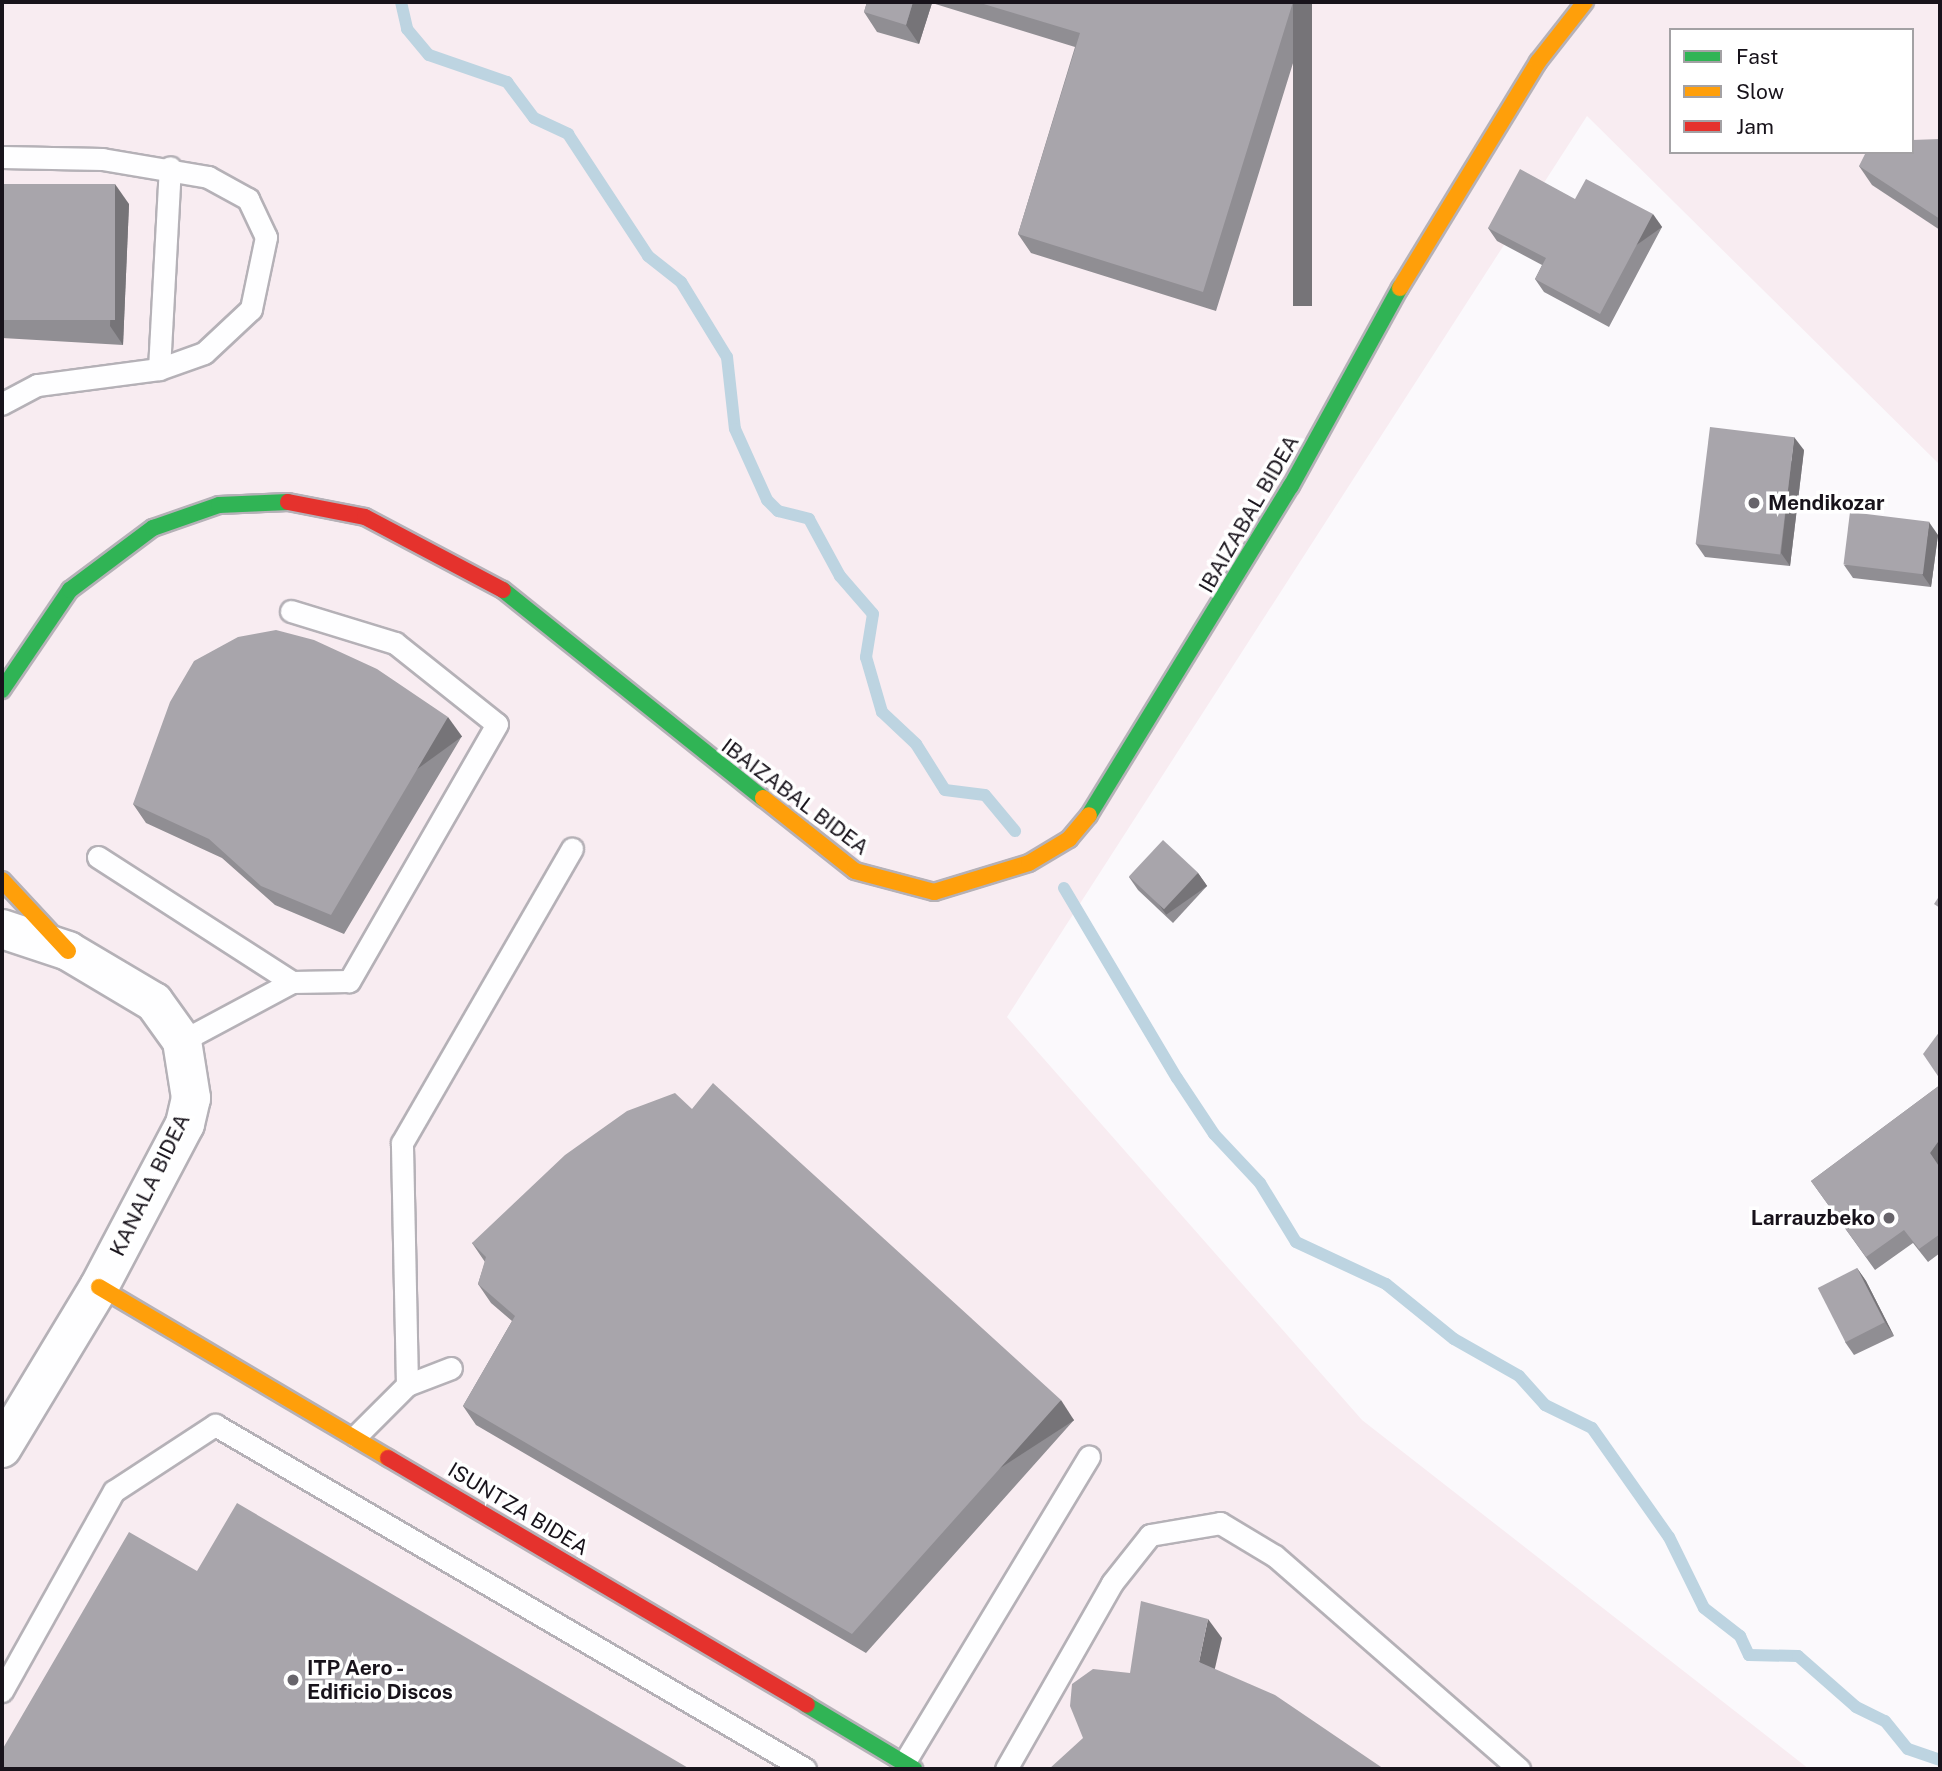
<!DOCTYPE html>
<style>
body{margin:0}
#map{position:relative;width:1942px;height:1771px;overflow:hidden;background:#fbf9fc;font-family:"Public Sans",sans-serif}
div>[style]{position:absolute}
.industrial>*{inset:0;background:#f8ecf1}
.stream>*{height:12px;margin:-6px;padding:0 6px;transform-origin:6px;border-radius:6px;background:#bdd4e1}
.roads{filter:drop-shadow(2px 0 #b5b1b7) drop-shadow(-2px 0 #b5b1b7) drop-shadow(0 2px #b5b1b7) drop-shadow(0 -2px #b5b1b7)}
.lane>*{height:21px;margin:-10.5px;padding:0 10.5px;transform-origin:10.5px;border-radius:10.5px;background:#fefeff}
.street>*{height:38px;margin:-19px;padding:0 19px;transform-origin:19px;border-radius:19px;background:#fefeff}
.fast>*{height:16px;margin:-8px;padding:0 8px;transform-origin:8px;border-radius:8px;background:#30b455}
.slow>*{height:16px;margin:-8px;padding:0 8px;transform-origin:8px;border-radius:8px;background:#ff9f0a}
.jam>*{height:16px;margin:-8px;padding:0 8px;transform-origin:8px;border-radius:8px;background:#e5322d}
.wall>*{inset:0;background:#908e93}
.shaded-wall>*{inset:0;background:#767478;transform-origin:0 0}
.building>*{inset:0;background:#a8a5ab;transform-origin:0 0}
.dots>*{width:19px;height:19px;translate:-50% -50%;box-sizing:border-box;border:4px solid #fff;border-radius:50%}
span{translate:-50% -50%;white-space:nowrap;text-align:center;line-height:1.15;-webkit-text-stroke:7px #fff;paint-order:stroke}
.poi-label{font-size:21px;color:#18131b;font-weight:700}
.left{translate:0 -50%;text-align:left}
.right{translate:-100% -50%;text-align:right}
.street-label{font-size:21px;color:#18131b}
.frame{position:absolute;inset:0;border:4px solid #18131b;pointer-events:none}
.legend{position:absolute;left:1669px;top:28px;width:245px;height:126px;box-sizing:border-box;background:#fff;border:2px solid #a3a1a4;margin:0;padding:9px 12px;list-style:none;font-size:21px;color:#18131b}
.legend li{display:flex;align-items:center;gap:14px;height:35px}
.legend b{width:35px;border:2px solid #a3a1a4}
</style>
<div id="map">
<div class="industrial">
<i style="clip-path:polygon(evenodd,2px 2px,1940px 2px,1940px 465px,1587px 116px,1007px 1017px,1362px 1420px,1809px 1769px,2px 1769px,2px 2px,1671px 30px,1912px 30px,1912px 152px,1671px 152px,1671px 30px)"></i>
</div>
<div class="stream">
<i style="left:401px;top:2px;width:28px;rotate:77deg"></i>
<i style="left:407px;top:29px;width:34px;rotate:50deg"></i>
<i style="left:429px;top:55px;width:83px;rotate:19.1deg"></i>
<i style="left:507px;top:82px;width:45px;rotate:53.1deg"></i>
<i style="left:534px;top:118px;width:38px;rotate:25deg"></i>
<i style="left:568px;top:134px;width:146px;rotate:56.7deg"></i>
<i style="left:648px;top:256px;width:42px;rotate:38.2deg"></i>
<i style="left:681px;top:282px;width:88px;rotate:58.5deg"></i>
<i style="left:727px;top:357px;width:72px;rotate:83.7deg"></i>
<i style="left:735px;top:429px;width:78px;rotate:65.7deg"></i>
<i style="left:767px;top:500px;width:16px;rotate:45deg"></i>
<i style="left:778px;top:511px;width:32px;rotate:14deg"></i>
<i style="left:809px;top:519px;width:65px;rotate:61.5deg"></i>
<i style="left:840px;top:576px;width:50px;rotate:49deg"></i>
<i style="left:873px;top:614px;width:44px;rotate:99.2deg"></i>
<i style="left:866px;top:657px;width:57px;rotate:73.8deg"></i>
<i style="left:882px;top:712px;width:47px;rotate:43.3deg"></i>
<i style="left:916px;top:744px;width:54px;rotate:57.8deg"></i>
<i style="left:945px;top:790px;width:40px;rotate:7.1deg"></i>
<i style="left:985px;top:795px;width:47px;rotate:50.2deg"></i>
<i style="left:1064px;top:888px;width:221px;rotate:59.3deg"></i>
<i style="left:1177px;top:1078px;width:67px;rotate:56.5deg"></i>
<i style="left:1214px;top:1134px;width:67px;rotate:46.8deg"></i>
<i style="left:1260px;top:1183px;width:69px;rotate:58.6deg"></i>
<i style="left:1296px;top:1242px;width:99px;rotate:25deg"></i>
<i style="left:1386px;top:1284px;width:87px;rotate:39deg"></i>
<i style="left:1454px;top:1339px;width:75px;rotate:29.6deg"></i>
<i style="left:1519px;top:1376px;width:39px;rotate:48deg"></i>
<i style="left:1545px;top:1405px;width:52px;rotate:26.1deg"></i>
<i style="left:1592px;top:1428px;width:133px;rotate:54.8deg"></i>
<i style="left:1669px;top:1537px;width:79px;rotate:63.8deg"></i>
<i style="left:1704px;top:1608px;width:46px;rotate:37.9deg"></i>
<i style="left:1740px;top:1636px;width:21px;rotate:65deg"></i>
<i style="left:1749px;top:1655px;width:49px;rotate:1.2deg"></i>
<i style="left:1798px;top:1656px;width:77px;rotate:41.3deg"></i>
<i style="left:1856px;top:1707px;width:32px;rotate:26deg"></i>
<i style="left:1885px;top:1721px;width:36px;rotate:51deg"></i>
<i style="left:1908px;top:1749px;width:34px;rotate:19deg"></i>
</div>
<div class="roads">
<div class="lane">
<i style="left:2px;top:157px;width:100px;rotate:1.1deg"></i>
<i style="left:102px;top:159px;width:108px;rotate:9.6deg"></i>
<i style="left:208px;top:177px;width:46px;rotate:28.8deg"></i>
<i style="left:248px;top:199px;width:42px;rotate:64.7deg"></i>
<i style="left:266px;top:237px;width:74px;rotate:101.8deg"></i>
<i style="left:251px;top:309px;width:64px;rotate:136.9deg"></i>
<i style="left:204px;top:353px;width:48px;rotate:160.4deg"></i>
<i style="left:159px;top:369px;width:123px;rotate:172.5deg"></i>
<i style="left:37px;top:385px;width:40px;rotate:152deg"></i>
<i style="left:159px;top:369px;width:202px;rotate:-86.9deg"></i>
<i style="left:291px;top:611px;width:109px;rotate:17.1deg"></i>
<i style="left:395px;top:643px;width:130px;rotate:38.5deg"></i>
<i style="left:497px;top:724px;width:297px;rotate:119.9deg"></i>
<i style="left:349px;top:981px;width:57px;rotate:179deg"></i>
<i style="left:98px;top:857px;width:231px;rotate:32.8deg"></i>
<i style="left:292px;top:982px;width:125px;rotate:151.8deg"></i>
<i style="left:407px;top:1385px;width:47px;rotate:-21.1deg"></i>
<i style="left:356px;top:1436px;width:72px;rotate:-45deg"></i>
<i style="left:407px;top:1385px;width:242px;rotate:-91.2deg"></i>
<i style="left:402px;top:1143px;width:340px;rotate:-60deg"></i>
<i style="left:2px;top:1691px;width:229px;rotate:-60.8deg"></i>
<i style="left:114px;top:1491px;width:121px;rotate:-33.2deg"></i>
<i style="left:215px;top:1425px;width:683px;rotate:30.24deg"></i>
<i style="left:904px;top:1763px;width:358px;rotate:-58.9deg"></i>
<i style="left:1006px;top:1769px;width:214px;rotate:-60.3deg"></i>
<i style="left:1112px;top:1583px;width:61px;rotate:-51.6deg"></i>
<i style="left:1150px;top:1535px;width:71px;rotate:-9.7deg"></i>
<i style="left:1220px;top:1523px;width:64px;rotate:31deg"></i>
<i style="left:1275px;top:1556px;width:324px;rotate:41.1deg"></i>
</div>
<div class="street">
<i style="left:2px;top:929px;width:70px;rotate:18.4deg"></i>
<i style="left:68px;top:951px;width:100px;rotate:30.7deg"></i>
<i style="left:154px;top:1002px;width:48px;rotate:54.3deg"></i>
<i style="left:182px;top:1041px;width:58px;rotate:81deg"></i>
<i style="left:191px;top:1098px;width:27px;rotate:103deg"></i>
<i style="left:185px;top:1124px;width:184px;rotate:117.8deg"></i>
<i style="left:99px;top:1287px;width:188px;rotate:121.1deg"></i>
</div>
<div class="fast">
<i style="left:503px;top:590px;width:333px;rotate:38.7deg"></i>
<i style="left:2px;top:690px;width:121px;rotate:-55.8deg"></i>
<i style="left:70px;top:590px;width:104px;rotate:-36.8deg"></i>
<i style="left:153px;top:528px;width:70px;rotate:-19.2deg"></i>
<i style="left:219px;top:505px;width:69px;rotate:-2.5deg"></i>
<i style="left:1089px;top:815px;width:386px;rotate:-58.5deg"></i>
<i style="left:1291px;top:486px;width:226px;rotate:-61.2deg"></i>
<i style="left:807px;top:1705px;width:125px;rotate:30.9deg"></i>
</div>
<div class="slow">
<i style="left:1400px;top:288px;width:265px;rotate:-58.6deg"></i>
<i style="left:1538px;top:62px;width:76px;rotate:-51.9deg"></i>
<i style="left:763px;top:798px;width:117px;rotate:38.4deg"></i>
<i style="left:855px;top:871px;width:82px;rotate:14.9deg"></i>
<i style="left:934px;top:892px;width:99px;rotate:-17deg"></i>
<i style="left:1029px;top:863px;width:47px;rotate:-31deg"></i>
<i style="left:1069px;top:839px;width:31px;rotate:-50deg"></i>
<i style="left:2px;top:880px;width:97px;rotate:47.1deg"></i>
<i style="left:99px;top:1287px;width:336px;rotate:30.6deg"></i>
</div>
<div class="jam">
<i style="left:288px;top:502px;width:78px;rotate:11deg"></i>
<i style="left:365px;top:517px;width:156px;rotate:27.9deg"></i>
<i style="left:388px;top:1458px;width:486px;rotate:30.5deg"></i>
</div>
</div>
<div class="wall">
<i style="clip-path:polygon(867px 2px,1312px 2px,1216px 311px,1031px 253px,1018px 234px,1075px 47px,932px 3px,919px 44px,877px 32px,864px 12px)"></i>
<i style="clip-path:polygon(1940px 139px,1940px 230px,1872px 185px,1859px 166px)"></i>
<i style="clip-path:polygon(2px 184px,129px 204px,123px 345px,2px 338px)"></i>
<i style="clip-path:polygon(1575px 199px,1662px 227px,1609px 327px,1544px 292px,1535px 279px,1542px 265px,1497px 241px,1488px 228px)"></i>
<i style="clip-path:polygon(1804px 450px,1790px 566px,1705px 557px,1696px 544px)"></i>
<i style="clip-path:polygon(1938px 535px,1931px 587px,1853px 578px,1844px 565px)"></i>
<i style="clip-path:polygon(462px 736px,344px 934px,275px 905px,222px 858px,146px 823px,133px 804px)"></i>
<i style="clip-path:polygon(1198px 873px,1207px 886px,1173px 923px,1138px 890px,1129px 877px)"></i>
<i style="clip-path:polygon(1940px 1085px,1940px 1165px,1939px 1166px,1940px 1168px,1940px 1253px,1928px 1262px,1913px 1243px,1875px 1270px,1811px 1181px)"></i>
<i style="clip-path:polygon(692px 1109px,1074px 1420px,866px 1653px,476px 1425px,463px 1406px,512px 1321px,491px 1303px,478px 1284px,485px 1262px,472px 1243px)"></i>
<i style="clip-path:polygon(1857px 1268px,1866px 1281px,1894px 1336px,1854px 1355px,1845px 1342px)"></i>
</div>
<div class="shaded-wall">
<i style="clip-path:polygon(913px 2px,932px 3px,919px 44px,906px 25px)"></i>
<i style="left:1293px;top:2px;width:19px;height:304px"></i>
<i style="clip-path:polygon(115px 184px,129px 204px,123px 345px,110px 326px)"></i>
<i style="left:1653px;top:214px;width:16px;height:113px;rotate:55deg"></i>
<i style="clip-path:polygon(1794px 437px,1804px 450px,1790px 566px,1781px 553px)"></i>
<i style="clip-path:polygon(1929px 522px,1938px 535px,1931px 587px,1922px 574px)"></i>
<i style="left:448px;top:717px;width:24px;height:230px;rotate:54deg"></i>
<i style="left:1198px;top:873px;width:16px;height:50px;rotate:55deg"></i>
<i style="clip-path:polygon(1940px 1139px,1940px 1164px,1939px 1166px,1930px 1153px)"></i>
<i style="clip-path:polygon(1857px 1268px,1866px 1281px,1894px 1336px,1885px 1322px)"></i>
<i style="left:1061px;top:1400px;width:24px;height:314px;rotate:57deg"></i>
<i style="clip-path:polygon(1208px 1619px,1222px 1638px,1212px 1681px,1199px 1662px)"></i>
</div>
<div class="building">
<i style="clip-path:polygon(867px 2px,913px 2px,906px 25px,864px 12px)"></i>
<i style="clip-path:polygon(977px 2px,1293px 2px,1203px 292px,1018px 234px,1080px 33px)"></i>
<i style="clip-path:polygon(1940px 139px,1940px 219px,1859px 166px,1866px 152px,1912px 152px,1912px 140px)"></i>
<i style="clip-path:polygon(1520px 169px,1575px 199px,1586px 179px,1653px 214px,1600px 314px,1535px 279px,1546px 258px,1488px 228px)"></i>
<i style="left:2px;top:184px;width:113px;height:136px"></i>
<i style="left:1710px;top:427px;width:85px;height:118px;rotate:7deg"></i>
<i style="left:1850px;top:512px;width:80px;height:53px;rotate:7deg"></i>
<i style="clip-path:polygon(276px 630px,314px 640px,377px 669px,448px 717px,331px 915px,261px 886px,209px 839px,133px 804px,170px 702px,194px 661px,238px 637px)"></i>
<i style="left:1163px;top:840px;width:48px;height:50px;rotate:43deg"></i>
<i style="clip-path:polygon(1940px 895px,1940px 908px,1934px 904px)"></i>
<i style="clip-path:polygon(1940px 1031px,1940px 1079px,1923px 1054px)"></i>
<i style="clip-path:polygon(713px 1083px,1061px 1400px,852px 1634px,463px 1406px,515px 1316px,478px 1284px,486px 1257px,472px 1243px,565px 1155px,627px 1111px,675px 1093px,692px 1109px)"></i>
<i style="clip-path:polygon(1940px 1085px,1940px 1139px,1930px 1153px,1940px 1168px,1940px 1234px,1919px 1249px,1904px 1230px,1866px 1257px,1811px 1181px)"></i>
<i style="left:1857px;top:1268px;width:61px;height:44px;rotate:63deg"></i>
<i style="clip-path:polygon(237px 1503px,690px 1769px,2px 1769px,2px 1750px,129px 1532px,197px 1571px)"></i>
<i style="clip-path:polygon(1141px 1601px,1208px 1619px,1199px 1662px,1275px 1695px,1384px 1769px,1049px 1769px,1083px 1738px,1070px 1706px,1072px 1684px,1093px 1669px,1130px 1673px)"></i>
</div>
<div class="dots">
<i style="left:1754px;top:503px;background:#67646a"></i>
<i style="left:1889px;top:1218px;background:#67646a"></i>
<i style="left:293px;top:1680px;background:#67646a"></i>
</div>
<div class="poi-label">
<span class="left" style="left:1768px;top:503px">Mendikozar</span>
<span class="right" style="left:1875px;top:1218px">Larrauzbeko</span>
<span class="left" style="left:307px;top:1680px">ITP Aero -<br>Edificio Discos</span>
</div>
<div class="street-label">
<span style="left:1249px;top:514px;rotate:-60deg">IBAIZABAL BIDEA</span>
<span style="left:795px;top:797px;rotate:37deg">IBAIZABAL BIDEA</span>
<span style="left:150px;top:1185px;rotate:-64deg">KANALA BIDEA</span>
<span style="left:518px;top:1509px;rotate:31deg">ISUNTZA BIDEA</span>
</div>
<div class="frame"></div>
<ul class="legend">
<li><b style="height:9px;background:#30b455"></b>Fast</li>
<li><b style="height:9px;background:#ff9f0a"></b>Slow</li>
<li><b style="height:9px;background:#e5322d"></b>Jam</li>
</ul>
</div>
